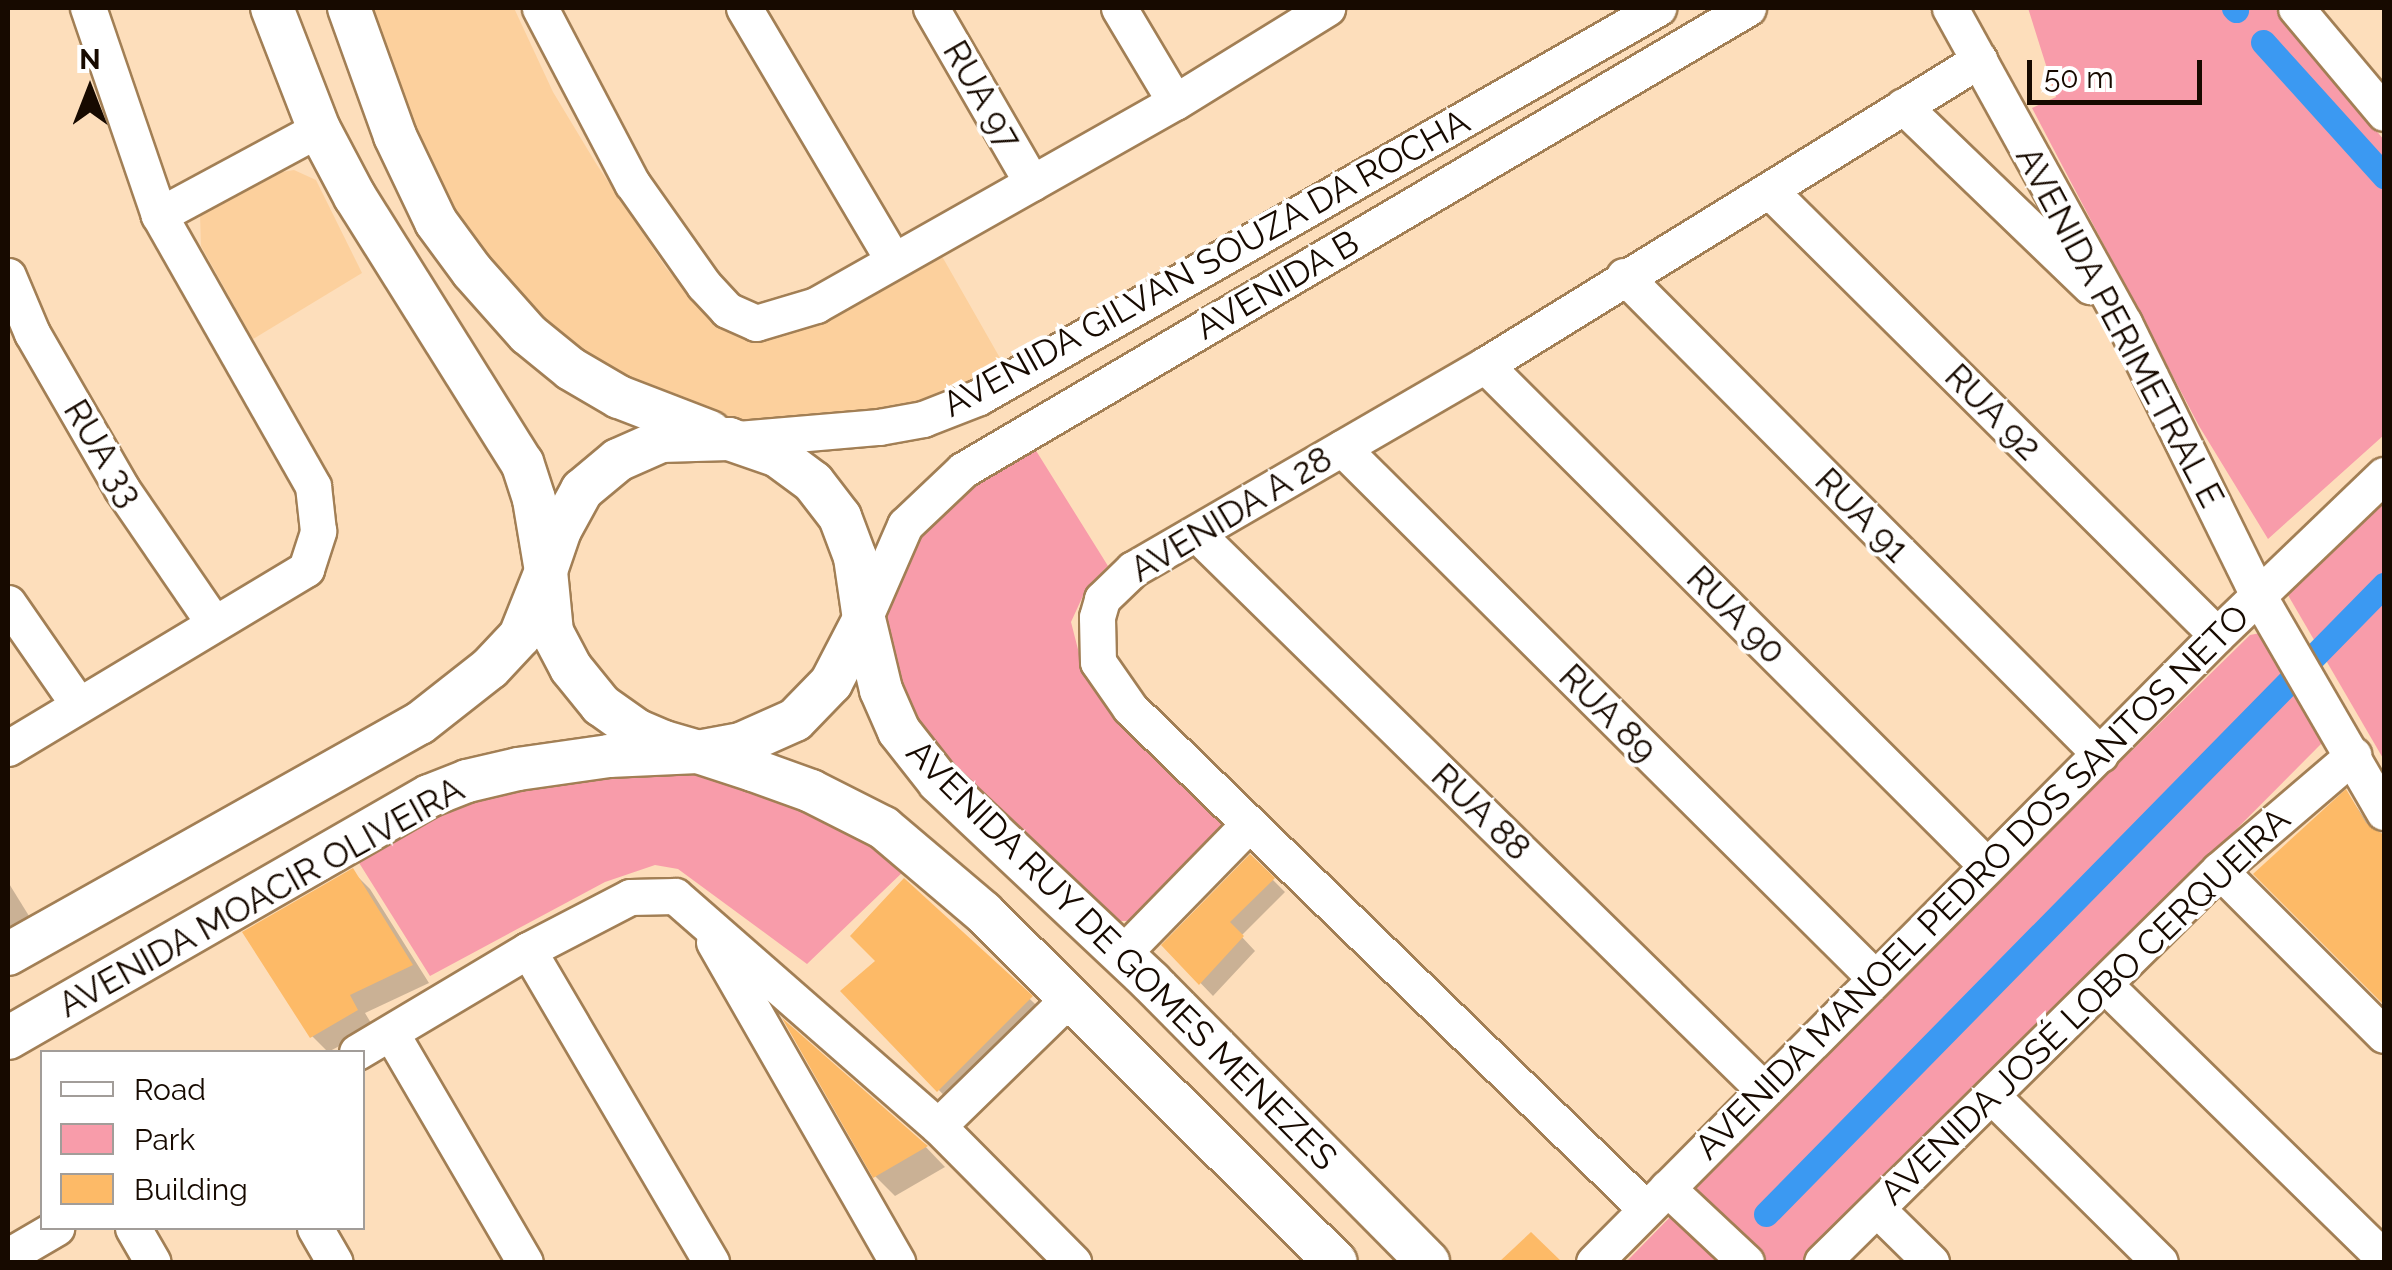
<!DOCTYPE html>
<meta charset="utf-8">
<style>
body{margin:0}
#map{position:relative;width:2392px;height:1270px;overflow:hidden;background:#fddebb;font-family:Raleway,sans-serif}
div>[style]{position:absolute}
.built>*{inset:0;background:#fcd09d}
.green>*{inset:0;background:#f89caa}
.shadow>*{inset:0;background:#0003}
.canal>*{height:25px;margin:-12.5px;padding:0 12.5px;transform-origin:12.5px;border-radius:12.5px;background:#3b99f2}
.building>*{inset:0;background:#fdba67}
.roads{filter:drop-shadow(2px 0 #a27f55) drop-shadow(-2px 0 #a27f55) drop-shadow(0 2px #a27f55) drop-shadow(0 -2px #a27f55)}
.minor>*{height:35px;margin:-17.5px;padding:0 17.5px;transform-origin:17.5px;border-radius:17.5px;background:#fff}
.major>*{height:42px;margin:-21px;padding:0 21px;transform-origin:21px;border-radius:21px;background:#fff}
span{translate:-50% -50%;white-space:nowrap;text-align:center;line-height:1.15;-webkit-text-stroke:8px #fff;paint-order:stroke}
.street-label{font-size:35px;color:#170a00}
.frame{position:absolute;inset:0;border:10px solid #170a00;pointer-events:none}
.legend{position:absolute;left:40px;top:1050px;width:325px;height:180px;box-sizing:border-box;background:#fff;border:2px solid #a29d99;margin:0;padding:12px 18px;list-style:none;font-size:30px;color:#170a00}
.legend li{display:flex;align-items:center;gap:20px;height:50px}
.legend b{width:50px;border:2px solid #a29d99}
.north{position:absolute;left:40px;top:40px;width:100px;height:100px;-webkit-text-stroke:8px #fff;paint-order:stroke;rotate:0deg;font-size:28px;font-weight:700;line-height:40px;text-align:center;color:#170a00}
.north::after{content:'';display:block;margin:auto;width:35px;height:45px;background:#170a00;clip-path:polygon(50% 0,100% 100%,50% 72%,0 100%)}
.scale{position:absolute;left:2027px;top:60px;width:175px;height:45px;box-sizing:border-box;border:5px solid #170a00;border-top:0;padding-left:12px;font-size:30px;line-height:35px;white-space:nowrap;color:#170a00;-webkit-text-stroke:8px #fff;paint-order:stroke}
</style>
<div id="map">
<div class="built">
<i style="clip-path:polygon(364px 8px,514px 8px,553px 92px,597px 165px,666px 268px,720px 329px,746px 336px,939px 251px,1004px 365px,925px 402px,866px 415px,751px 421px,705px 416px,555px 344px,436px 191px)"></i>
<i style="clip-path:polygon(294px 170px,316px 180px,362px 273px,253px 339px,201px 246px,200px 215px,270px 174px)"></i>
</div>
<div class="green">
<i style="clip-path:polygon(2028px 8px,2275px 8px,2384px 140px,2384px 435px,2268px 539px,2199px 426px,2032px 108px,2056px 97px)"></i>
<i style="clip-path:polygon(1030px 441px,1108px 566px,1087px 587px,1071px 622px,1083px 669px,1109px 711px,1230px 821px,1134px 921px,1111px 921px,914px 733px,884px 621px,891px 576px,914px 533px,951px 494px)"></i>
<i style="clip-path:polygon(2384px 494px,2384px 760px,2282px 585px)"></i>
<i style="clip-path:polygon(2260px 633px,2268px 638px,2323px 734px,2321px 744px,1806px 1262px,1765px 1262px,1685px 1188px,2250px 635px)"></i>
<i style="clip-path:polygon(707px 770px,822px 811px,907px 868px,807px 964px,678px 869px,655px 865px,605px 882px,430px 976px,351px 850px,509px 778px)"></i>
<i style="clip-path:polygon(1673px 1214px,1690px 1234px,1721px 1262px,1626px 1262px)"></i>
</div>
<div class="shadow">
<i style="clip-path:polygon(2346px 792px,2372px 829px,2384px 838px,2384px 1002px,2256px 874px)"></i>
<i style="clip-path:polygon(1250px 857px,1285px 892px,1241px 936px,1255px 951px,1213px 996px,1164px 945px)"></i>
<i style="clip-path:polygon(353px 872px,370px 889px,429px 983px,365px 1013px,374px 1028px,328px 1052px,312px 1036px)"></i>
<i style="clip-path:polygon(8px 882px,42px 937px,8px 958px)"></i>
<i style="clip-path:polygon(905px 882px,1050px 1018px,958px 1110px,844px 991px,878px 961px)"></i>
<i style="clip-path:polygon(922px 1143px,945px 1167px,895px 1196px,875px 1176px)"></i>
</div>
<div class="canal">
<i style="left:2234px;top:8px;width:3px;rotate:45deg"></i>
<i style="left:2263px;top:42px;width:181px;rotate:47.9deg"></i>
<i style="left:1766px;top:1214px;width:882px;rotate:-45.51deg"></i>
</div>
<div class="building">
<i style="clip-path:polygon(2346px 789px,2366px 823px,2384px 835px,2384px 1005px,2253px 874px)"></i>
<i style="clip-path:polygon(1250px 854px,1275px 878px,1230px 922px,1244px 936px,1199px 985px,1161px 945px)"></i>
<i style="clip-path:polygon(353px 868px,413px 965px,350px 995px,358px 1010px,310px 1038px,242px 932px)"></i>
<i style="clip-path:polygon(904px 878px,1033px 996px,937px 1092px,840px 991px,875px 961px,850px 936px)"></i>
<i style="clip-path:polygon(782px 1018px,923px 1142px,928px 1146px,873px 1178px)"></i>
<i style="clip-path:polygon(1531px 1232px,1562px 1262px,1499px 1262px)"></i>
</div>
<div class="roads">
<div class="minor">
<i style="left:540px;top:8px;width:198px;rotate:62.3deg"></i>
<i style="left:632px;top:183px;width:125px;rotate:54.8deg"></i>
<i style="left:704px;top:285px;width:34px;rotate:47deg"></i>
<i style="left:727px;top:310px;width:32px;rotate:24deg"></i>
<i style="left:756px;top:323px;width:63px;rotate:-16.7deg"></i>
<i style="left:816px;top:305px;width:412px;rotate:-29.5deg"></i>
<i style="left:1175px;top:102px;width:179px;rotate:-31.7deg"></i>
<i style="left:744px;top:8px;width:291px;rotate:59.4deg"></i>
<i style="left:931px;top:8px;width:202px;rotate:60deg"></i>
<i style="left:1119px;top:8px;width:109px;rotate:59.2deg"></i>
<i style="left:1950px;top:8px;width:360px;rotate:61.1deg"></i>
<i style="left:2124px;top:323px;width:303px;rotate:63.8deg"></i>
<i style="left:2258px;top:595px;width:251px;rotate:59.9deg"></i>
<i style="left:2296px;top:8px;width:137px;rotate:50deg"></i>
<i style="left:1903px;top:106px;width:260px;rotate:43.9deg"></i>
<i style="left:1769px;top:190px;width:631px;rotate:44.81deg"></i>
<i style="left:159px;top:215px;width:182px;rotate:-28.3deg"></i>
<i style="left:8px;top:276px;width:62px;rotate:67.2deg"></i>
<i style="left:32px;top:333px;width:180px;rotate:60deg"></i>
<i style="left:122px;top:489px;width:161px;rotate:55.6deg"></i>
<i style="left:1624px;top:276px;width:675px;rotate:45.12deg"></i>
<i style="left:1485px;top:365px;width:709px;rotate:44.94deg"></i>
<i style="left:738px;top:439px;width:142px;rotate:-4.9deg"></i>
<i style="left:879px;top:427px;width:45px;rotate:-10.3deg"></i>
<i style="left:923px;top:419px;width:60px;rotate:-21.4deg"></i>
<i style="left:979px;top:397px;width:783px;rotate:-29.81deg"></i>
<i style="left:1342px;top:448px;width:750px;rotate:44.84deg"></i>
<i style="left:1197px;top:534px;width:794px;rotate:44.44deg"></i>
<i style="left:8px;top:603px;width:123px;rotate:55.3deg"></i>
<i style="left:864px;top:619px;width:103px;rotate:-66.4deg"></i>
<i style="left:905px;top:525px;width:80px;rotate:-43.5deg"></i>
<i style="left:963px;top:470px;width:911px;rotate:-30.48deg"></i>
<i style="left:8px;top:748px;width:348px;rotate:-31deg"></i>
<i style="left:306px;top:569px;width:40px;rotate:-72deg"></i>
<i style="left:318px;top:531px;width:45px;rotate:-96.3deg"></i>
<i style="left:313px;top:486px;width:312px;rotate:-119.6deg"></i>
<i style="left:159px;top:215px;width:219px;rotate:-108.9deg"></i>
<i style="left:2219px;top:870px;width:233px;rotate:45deg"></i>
<i style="left:714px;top:942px;width:369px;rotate:60.2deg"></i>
<i style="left:528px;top:950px;width:362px;rotate:59.6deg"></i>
<i style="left:1122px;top:954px;width:182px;rotate:-45.7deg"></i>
<i style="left:2106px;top:986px;width:389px;rotate:44.4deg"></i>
<i style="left:391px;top:1033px;width:265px;rotate:59.7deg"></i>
<i style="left:357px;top:1052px;width:199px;rotate:-30.8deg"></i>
<i style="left:528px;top:950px;width:115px;rotate:-27.5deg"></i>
<i style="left:630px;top:897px;width:45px;rotate:-1.3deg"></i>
<i style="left:675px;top:896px;width:349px;rotate:41.2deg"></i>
<i style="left:938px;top:1126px;width:192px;rotate:45.2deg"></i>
<i style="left:1992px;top:1096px;width:236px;rotate:44.7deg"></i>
<i style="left:938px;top:1126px;width:183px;rotate:-44.3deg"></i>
<i style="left:1667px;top:1188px;width:108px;rotate:43.1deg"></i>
<i style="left:1646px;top:1209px;width:719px;rotate:-135.85deg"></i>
<i style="left:1130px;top:708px;width:56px;rotate:-124.8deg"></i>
<i style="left:1098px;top:662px;width:45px;rotate:-91.3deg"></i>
<i style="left:1097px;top:617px;width:19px;rotate:-74deg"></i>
<i style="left:1102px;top:599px;width:43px;rotate:-44.1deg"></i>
<i style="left:1133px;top:569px;width:407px;rotate:-30.1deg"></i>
<i style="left:1485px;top:365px;width:581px;rotate:-31.69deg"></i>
<i style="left:1877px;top:1209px;width:76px;rotate:44.5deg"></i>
<i style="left:133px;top:1228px;width:39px;rotate:60deg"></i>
<i style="left:315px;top:1228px;width:39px;rotate:60deg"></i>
<i style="left:8px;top:1256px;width:56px;rotate:-30.3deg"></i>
<i style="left:1594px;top:1262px;width:884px;rotate:-45.18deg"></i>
<i style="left:2217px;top:635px;width:231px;rotate:-43.8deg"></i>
<i style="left:1822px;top:1262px;width:558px;rotate:-44.64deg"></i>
<i style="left:2219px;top:870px;width:177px;rotate:-40.6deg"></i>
</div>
<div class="major">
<i style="left:349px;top:8px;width:136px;rotate:70.2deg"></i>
<i style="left:395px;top:136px;width:95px;rotate:64.5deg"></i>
<i style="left:436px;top:222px;width:61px;rotate:53.7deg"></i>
<i style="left:472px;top:271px;width:84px;rotate:48.4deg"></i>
<i style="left:528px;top:334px;width:55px;rotate:39.1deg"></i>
<i style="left:571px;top:369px;width:56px;rotate:30.3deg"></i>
<i style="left:619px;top:397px;width:97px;rotate:21deg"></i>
<i style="left:864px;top:619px;width:73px;rotate:76.5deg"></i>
<i style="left:881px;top:690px;width:45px;rotate:66.3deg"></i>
<i style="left:899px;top:731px;width:65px;rotate:51.9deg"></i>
<i style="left:939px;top:782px;width:291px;rotate:43.3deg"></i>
<i style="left:1151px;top:982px;width:394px;rotate:45.3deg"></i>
<i style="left:8px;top:954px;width:472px;rotate:-29.3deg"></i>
<i style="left:420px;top:723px;width:89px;rotate:-38.2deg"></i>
<i style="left:490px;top:668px;width:44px;rotate:-46.8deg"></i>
<i style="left:520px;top:636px;width:70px;rotate:-68.2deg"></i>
<i style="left:546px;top:571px;width:73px;rotate:-99.5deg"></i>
<i style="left:534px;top:499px;width:38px;rotate:-108deg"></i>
<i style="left:522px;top:463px;width:314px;rotate:-122.1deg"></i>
<i style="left:355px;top:197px;width:77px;rotate:-117.9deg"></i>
<i style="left:319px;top:129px;width:130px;rotate:-111.2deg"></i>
<i style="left:8px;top:1038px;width:486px;rotate:-29.9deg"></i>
<i style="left:429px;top:796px;width:41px;rotate:-21.5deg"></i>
<i style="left:467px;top:781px;width:52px;rotate:-13.2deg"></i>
<i style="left:518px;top:769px;width:92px;rotate:-8.1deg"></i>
<i style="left:609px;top:756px;width:89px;rotate:-2.6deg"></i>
<i style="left:698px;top:752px;width:44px;rotate:-10.5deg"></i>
<i style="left:741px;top:744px;width:59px;rotate:-24deg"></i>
<i style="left:795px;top:720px;width:52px;rotate:-45.8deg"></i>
<i style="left:831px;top:683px;width:72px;rotate:-62.7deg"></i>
<i style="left:864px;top:619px;width:63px;rotate:-98.3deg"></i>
<i style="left:855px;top:557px;width:43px;rotate:-110.6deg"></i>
<i style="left:840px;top:517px;width:44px;rotate:-127.6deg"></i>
<i style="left:813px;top:482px;width:44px;rotate:-143.4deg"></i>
<i style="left:778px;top:456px;width:52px;rotate:-160.9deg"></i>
<i style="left:729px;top:439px;width:68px;rotate:178.3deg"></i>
<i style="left:661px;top:441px;width:47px;rotate:156.2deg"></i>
<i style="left:618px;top:460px;width:47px;rotate:140.2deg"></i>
<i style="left:582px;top:490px;width:46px;rotate:118.8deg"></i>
<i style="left:560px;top:530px;width:43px;rotate:108.9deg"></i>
<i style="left:546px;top:571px;width:61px;rotate:84.4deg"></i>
<i style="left:552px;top:632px;width:41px;rotate:62.2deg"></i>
<i style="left:571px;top:668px;width:48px;rotate:51deg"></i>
<i style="left:601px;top:705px;width:43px;rotate:35.5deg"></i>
<i style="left:636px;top:730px;width:30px;rotate:23deg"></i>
<i style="left:664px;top:742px;width:35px;rotate:16deg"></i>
<i style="left:698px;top:752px;width:58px;rotate:18.1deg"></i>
<i style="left:753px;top:770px;width:62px;rotate:19.9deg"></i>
<i style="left:811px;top:791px;width:82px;rotate:26.9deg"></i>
<i style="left:884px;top:828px;width:130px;rotate:40.3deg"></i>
<i style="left:983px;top:912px;width:497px;rotate:44.8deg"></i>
</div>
</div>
<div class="street-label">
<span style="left:982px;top:95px;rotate:60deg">RUA 97</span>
<span style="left:1206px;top:263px;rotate:-29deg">AVENIDA GILVAN SOUZA DA ROCHA</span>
<span style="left:1277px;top:285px;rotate:-30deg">AVENIDA B</span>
<span style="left:2120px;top:327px;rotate:62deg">AVENIDA PERIMETRAL E</span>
<span style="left:1993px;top:412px;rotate:45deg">RUA 92</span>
<span style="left:103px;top:453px;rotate:59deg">RUA 33</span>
<span style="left:1231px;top:514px;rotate:-31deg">AVENIDA A 28</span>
<span style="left:1862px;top:515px;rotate:45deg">RUA 91</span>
<span style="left:1736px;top:615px;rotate:45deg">RUA 90</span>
<span style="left:1608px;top:713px;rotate:45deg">RUA 89</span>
<span style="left:1481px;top:812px;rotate:44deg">RUA 88</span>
<span style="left:1972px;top:882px;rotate:-45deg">AVENIDA MANOEL PEDRO DOS SANTOS NETO</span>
<span style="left:261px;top:897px;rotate:-29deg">AVENIDA MOACIR OLIVEIRA</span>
<span style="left:1122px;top:955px;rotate:45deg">AVENIDA RUY DE GOMES MENEZES</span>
<span style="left:2085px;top:1006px;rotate:-44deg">AVENIDA JOSÉ LOBO CERQUEIRA</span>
</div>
<div class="frame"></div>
<ul class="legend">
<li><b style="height:12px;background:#fff"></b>Road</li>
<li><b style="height:28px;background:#f89caa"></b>Park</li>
<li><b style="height:28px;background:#fdba67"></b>Building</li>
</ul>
<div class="north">N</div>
<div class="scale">50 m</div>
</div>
